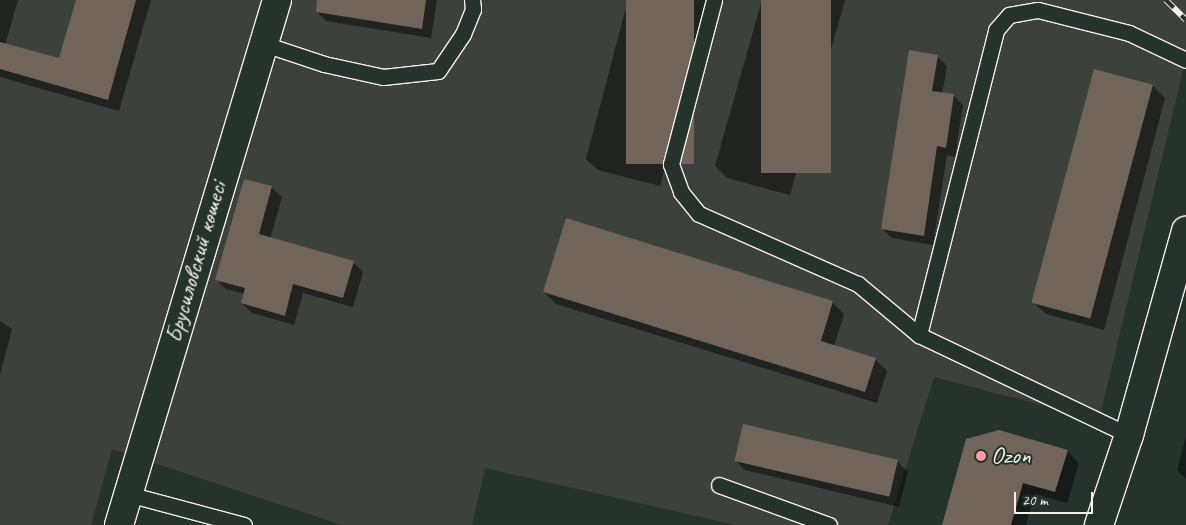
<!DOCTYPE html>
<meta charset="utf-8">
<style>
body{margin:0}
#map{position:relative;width:1186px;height:525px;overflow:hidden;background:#26332d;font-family:Caveat,sans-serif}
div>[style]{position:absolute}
.built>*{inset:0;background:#3c423b}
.shadow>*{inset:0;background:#0007}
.building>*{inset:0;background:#70645b;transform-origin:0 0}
.roads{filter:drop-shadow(1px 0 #f4f1e8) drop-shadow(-1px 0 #f4f1e8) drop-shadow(0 1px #f4f1e8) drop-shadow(0 -1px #f4f1e8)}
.lane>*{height:15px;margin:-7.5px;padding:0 7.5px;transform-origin:7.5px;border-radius:7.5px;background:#26332d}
.street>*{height:28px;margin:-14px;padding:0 14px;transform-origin:14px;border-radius:14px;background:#26332d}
.rail>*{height:5.5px;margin-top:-2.75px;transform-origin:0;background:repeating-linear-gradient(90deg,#26332d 0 11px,#f4f1e8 0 22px);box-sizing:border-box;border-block:1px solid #f4f1e8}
.dots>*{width:14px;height:14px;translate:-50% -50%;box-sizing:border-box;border:2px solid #26332d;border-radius:50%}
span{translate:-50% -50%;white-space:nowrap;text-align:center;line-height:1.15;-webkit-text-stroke:4px #26332d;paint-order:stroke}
.street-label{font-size:24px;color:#f4f1e8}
.poi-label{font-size:24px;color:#f4f1e8}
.left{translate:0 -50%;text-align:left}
.scale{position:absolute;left:1014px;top:492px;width:79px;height:22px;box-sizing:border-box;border:2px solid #f4f1e8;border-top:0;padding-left:6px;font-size:15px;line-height:18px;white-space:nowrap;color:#f4f1e8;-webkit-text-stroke:4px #26332d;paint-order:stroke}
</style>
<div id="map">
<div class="built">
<i style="clip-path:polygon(0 0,1186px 0,1186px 58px,1099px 420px,934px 377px,888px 525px,736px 525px,485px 468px,472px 525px,342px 525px,112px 449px,91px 525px,0 525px)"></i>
</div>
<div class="shadow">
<i style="clip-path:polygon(0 0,18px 0,5px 45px,60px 60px,77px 0,151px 0,119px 111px,0 77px)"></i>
<i style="clip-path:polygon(318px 0,437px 0,431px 38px,326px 21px,316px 11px)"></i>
<i style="clip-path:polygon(628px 0,709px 0,660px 186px,598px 170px,586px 159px)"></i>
<i style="clip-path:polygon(762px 0,845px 0,790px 195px,727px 178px,715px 166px)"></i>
<i style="clip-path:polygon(937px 56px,947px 66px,942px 94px,954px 96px,963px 105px,955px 157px,947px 155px,933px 245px,892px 238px,882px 229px)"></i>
<i style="clip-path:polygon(1095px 71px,1153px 86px,1165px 98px,1104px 330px,1046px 314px,1034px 303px)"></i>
<i style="clip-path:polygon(244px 180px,272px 188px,282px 197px,270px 239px,353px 262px,363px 272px,353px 307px,303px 293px,294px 325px,252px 313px,242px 303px,245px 294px,226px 289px,216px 279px)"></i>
<i style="clip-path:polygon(544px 292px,832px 302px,844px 314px,834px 347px,875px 359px,887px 371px,877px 403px,556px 304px)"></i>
<i style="clip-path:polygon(0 321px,12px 329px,0 375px)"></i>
<i style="clip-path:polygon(744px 426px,898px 462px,908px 472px,899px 507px,745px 470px,735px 460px)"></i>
<i style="clip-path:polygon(1186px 436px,1186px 479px,1177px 470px)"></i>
<i style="clip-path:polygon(1067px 451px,1079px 463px,1067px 503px,1035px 494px,1026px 525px,943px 525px)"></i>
</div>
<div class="building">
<i style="clip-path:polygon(76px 0,136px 0,108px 100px,0 69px,0 42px,59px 58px)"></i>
<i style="clip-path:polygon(317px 0,426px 0,422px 29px,316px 12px)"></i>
<i style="left:626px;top:0;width:68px;height:164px"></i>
<i style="left:761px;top:0;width:70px;height:173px"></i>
<i style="clip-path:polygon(909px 50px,938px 55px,932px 91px,954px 94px,946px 148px,937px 146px,924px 236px,881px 229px)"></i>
<i style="left:1094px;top:69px;width:61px;height:242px;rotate:15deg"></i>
<i style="clip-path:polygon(244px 179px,272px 186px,259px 234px,354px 261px,343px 298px,293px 284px,285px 316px,241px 303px,245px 288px,215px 280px)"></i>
<i style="clip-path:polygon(566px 218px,833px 301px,821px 341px,876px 358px,865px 392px,543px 292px)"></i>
<i style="left:743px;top:424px;width:159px;height:38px;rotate:13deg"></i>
<i style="clip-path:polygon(999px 430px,1068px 450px,1055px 492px,1023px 483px,1011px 525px,942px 525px,966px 439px)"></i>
</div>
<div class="roads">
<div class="lane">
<i style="left:714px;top:0;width:170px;rotate:104.7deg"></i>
<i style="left:671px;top:164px;width:30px;rotate:70deg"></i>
<i style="left:681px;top:192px;width:28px;rotate:51deg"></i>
<i style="left:699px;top:214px;width:174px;rotate:23.8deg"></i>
<i style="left:858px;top:284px;width:80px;rotate:39.9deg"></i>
<i style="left:919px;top:335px;width:233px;rotate:25.5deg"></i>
<i style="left:264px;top:44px;width:63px;rotate:18.4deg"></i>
<i style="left:324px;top:64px;width:60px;rotate:12.4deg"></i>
<i style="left:383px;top:77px;width:55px;rotate:-6.2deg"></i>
<i style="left:438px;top:71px;width:45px;rotate:-56deg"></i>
<i style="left:463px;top:34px;width:27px;rotate:-68deg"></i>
<i style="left:473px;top:9px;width:9px;rotate:-96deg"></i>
<i style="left:919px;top:335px;width:315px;rotate:-75.8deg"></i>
<i style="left:996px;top:30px;width:20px;rotate:-49deg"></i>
<i style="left:1009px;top:15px;width:29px;rotate:-10deg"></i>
<i style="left:1038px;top:10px;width:94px;rotate:14.2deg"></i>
<i style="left:1129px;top:33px;width:63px;rotate:25.3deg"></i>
<i style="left:719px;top:485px;width:117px;rotate:20deg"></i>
<i style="left:128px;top:494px;width:120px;rotate:15deg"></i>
</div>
<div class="street">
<i style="left:119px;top:525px;width:548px;rotate:-73.25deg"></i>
<i style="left:1099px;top:525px;width:95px;rotate:-71.6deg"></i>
<i style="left:1129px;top:435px;width:212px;rotate:-74.4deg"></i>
</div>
</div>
<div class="rail">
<i style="left:1166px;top:0;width:28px;rotate:45deg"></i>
</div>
<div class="dots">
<i style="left:981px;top:456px;background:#ff9aa2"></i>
</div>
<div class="street-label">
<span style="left:196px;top:262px;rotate:-74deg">Брусиловский көшесі</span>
</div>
<div class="poi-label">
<span class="left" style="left:991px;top:456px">Ozon</span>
</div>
<div class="scale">20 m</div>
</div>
